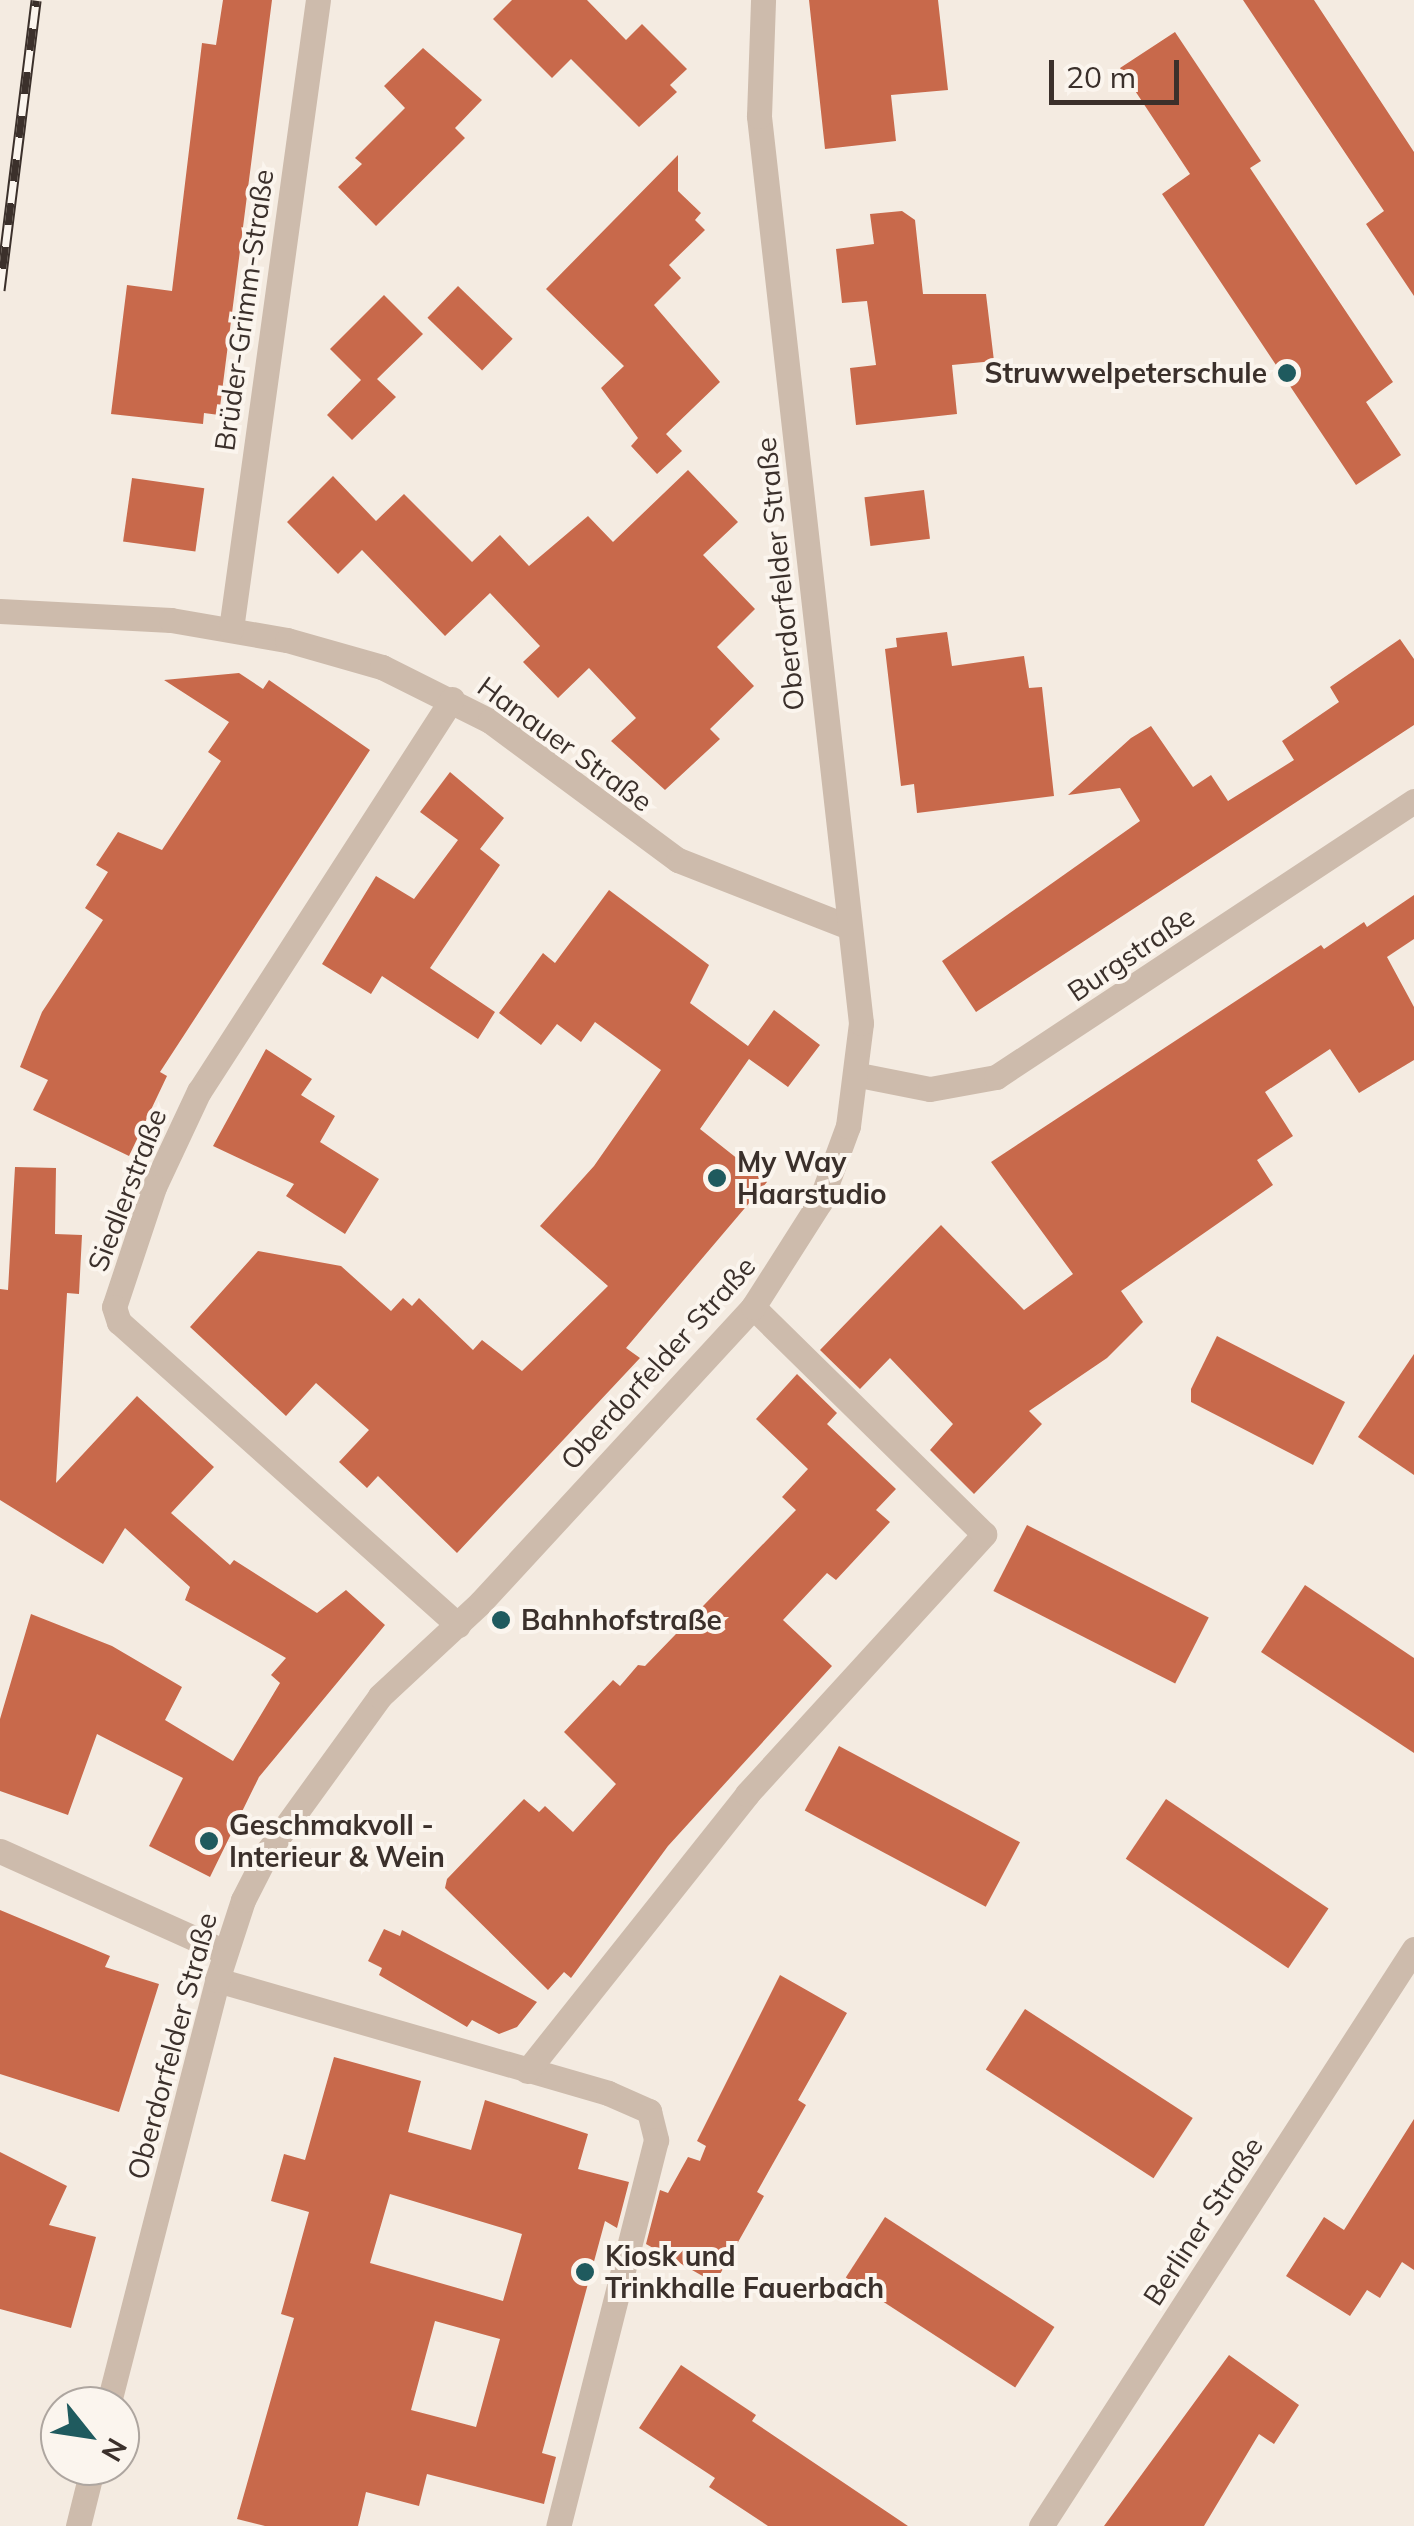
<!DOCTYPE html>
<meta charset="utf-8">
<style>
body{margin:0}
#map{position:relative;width:1414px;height:2526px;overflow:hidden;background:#f4ebe1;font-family:Mulish,sans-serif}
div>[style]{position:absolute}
.building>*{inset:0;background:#c8694b;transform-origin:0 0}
.minor>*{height:25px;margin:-12.5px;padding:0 12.5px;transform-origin:12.5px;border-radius:12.5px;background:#cdbbac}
.rail>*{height:11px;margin-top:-5.5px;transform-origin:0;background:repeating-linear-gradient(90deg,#fbf5ee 0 22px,#3b302b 0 44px);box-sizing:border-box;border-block:2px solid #3b302b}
.dots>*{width:28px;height:28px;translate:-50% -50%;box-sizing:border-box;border:5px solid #fbf5ee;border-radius:50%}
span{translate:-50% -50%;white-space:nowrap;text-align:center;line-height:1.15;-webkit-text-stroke:8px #fbf5ee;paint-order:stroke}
.street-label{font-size:28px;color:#3b302b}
.poi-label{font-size:28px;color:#3b302b;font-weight:700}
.right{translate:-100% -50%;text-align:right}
.left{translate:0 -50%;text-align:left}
.north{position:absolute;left:40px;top:2386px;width:100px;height:100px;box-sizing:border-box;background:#fbf5ee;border:2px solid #aea6a0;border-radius:50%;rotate:120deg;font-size:28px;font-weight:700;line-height:40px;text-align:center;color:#3b302b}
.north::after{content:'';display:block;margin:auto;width:35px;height:45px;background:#1f5a5e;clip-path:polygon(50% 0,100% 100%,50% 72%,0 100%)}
.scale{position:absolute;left:1049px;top:60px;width:130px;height:45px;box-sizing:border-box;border:5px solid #3b302b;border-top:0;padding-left:12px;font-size:30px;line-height:35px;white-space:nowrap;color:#3b302b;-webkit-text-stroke:8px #fbf5ee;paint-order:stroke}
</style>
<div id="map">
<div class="building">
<i style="clip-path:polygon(223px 0,272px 0,219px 415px,204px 413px,203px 424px,111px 414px,127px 285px,172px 291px,202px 43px,216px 45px)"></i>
<i style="clip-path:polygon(512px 0,587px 0,626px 40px,642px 24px,687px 69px,670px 85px,677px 92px,639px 127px,571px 59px,552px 78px,493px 19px)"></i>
<i style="clip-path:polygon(809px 0,938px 0,948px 90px,891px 95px,896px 141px,825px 149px)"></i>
<i style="clip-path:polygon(1243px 0,1314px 0,1414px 152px,1414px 296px,1366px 224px,1384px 211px)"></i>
<i style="clip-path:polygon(1175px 32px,1261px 161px,1250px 168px,1393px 382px,1366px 402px,1401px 455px,1356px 485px,1162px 194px,1190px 174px,1120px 68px)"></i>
<i style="clip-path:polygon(423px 48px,482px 100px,455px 128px,465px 138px,376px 226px,338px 187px,362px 164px,355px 158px,405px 108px,384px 86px)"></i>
<i style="clip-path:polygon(678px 155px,678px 191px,701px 213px,695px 220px,705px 230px,669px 265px,681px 278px,654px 305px,720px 382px,666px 434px,682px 451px,657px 474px,631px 446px,638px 438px,601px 388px,624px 366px,546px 289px)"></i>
<i style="clip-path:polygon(902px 211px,915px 220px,923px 294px,986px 294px,994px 361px,952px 365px,957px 414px,856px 425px,850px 368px,876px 365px,867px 301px,842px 303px,836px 249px,874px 244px,870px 214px)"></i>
<i style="left:458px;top:286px;width:76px;height:44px;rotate:44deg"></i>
<i style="clip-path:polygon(384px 295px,423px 334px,377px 379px,396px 397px,352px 440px,327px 415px,361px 380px,330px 349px)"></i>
<i style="clip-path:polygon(688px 470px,738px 522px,703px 555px,755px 609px,717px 647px,754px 686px,710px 729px,720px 739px,665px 790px,611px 741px,636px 718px,589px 668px,558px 698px,523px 662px,540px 646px,490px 593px,445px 636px,362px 550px,338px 574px,287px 522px,333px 476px,376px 521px,404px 494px,472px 562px,500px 535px,529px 566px,588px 516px,613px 542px)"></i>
<i style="left:132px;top:478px;width:73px;height:64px;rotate:8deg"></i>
<i style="left:924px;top:490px;width:49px;height:60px;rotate:83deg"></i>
<i style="clip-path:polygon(947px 632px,952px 666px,1024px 656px,1029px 688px,1042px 687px,1054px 796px,917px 813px,914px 784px,901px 786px,885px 649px,897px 647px,896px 638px)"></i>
<i style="clip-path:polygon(1400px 639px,1414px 659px,1414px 725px,976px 1012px,942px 961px,1140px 821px,1120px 788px,1068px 795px,1131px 738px,1151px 726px,1193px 787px,1211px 775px,1228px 801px,1294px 760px,1282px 741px,1339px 702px,1330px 687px)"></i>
<i style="clip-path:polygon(239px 673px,263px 689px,269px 680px,370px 750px,160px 1072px,167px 1076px,129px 1156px,33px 1110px,48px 1080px,20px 1067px,42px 1012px,103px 920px,85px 908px,108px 872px,96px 865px,118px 832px,162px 850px,221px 761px,208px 752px,229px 722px,164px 680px)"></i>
<i style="clip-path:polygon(450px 772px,504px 818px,480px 849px,500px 865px,430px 968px,495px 1012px,478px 1039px,382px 976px,371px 994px,322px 964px,376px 876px,414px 899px,458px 840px,420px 812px)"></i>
<i style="clip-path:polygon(609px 890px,709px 965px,690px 1003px,748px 1046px,774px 1010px,820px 1045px,788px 1087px,749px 1059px,700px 1129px,767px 1182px,626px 1348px,640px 1358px,457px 1553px,378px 1476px,367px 1488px,339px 1462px,369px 1430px,316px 1383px,286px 1416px,190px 1327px,258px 1251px,341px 1266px,391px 1311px,403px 1298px,412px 1306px,419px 1298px,473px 1350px,482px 1340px,522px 1371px,608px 1286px,540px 1226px,594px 1166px,661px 1070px,595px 1022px,581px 1042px,557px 1024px,541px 1045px,499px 1013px,543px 953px,555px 963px)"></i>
<i style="clip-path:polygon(1414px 895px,1414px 939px,1387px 957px,1414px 1007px,1414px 1060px,1359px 1093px,1330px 1049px,1265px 1092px,1293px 1136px,1257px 1160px,1273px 1185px,1121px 1291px,1143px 1322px,1107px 1358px,1029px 1411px,1042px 1424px,974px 1494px,930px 1450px,953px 1424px,890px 1358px,860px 1389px,820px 1350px,941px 1225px,1024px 1310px,1073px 1274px,991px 1162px,1321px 945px,1324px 949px,1364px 922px,1367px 927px)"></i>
<i style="clip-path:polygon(266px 1049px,312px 1079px,301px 1095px,335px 1116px,320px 1142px,379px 1179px,345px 1234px,286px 1196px,294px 1184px,213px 1146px)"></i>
<i style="clip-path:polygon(15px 1167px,56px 1168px,55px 1234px,82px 1235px,79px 1294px,67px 1293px,56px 1483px,137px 1396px,214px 1467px,171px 1513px,230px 1565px,234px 1560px,317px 1613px,346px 1590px,385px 1625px,259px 1777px,210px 1877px,149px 1846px,183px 1778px,97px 1734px,68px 1815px,0 1791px,0 1719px,31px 1614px,112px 1646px,182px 1687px,165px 1720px,233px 1761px,280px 1683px,271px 1675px,286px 1658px,185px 1600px,190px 1587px,125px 1528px,103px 1564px,0 1500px,0 1289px,8px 1290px)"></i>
<i style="clip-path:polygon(1217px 1336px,1345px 1402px,1313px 1465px,1191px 1402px,1191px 1389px)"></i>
<i style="clip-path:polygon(1414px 1354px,1414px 1475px,1358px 1437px)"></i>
<i style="clip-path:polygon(797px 1374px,837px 1413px,827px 1424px,896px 1489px,876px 1510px,890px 1522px,836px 1580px,827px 1573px,783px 1620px,832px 1666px,668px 1846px,571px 1978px,564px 1972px,548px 1990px,445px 1888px,447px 1879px,524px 1799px,539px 1812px,545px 1806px,573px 1832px,616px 1784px,564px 1732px,613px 1680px,620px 1686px,638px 1665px,645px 1666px,796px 1510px,782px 1497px,808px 1469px,756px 1419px)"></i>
<i style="left:1027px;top:1525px;width:204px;height:74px;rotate:27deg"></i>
<i style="clip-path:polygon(1305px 1585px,1414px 1658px,1414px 1753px,1261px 1652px)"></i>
<i style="left:839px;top:1746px;width:205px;height:73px;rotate:28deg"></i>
<i style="left:1166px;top:1799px;width:196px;height:72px;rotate:34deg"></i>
<i style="clip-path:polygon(0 1910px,110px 1956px,105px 1967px,159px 1984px,119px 2112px,0 2074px)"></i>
<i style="clip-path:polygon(384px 1929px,400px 1936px,402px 1930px,537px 2002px,517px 2027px,499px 2034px,472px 2020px,467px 2027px,379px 1975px,382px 1968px,368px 1961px)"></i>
<i style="clip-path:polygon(780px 1975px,847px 2013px,798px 2100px,806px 2105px,757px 2192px,764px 2196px,715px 2283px,646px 2244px,660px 2190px,668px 2193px,688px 2157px,700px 2161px,706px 2146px,697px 2141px)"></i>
<i style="left:1025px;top:2009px;width:200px;height:72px;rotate:33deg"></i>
<i style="clip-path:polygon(evenodd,334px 2057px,421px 2081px,408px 2132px,471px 2150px,485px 2100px,588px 2134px,578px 2169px,629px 2182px,617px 2228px,605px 2221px,542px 2453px,556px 2457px,544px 2504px,427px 2474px,419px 2506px,366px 2492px,358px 2526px,265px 2526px,237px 2519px,294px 2318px,281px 2314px,309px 2212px,271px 2201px,284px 2154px,305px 2160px,334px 2057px,390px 2194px,522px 2234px,503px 2301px,370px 2263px,390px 2194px,334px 2057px,435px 2321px,500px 2339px,476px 2427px,411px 2410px,435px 2321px)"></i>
<i style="clip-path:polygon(1414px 2119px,1414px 2270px,1402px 2262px,1380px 2298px,1367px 2290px,1350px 2316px,1286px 2276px,1324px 2217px,1344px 2230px)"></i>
<i style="clip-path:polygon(0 2152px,67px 2186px,49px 2225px,96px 2237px,71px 2328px,0 2309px)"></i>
<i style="left:885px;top:2217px;width:202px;height:72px;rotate:33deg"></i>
<i style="clip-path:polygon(1229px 2355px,1299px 2405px,1274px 2444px,1259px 2434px,1204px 2526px,1104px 2526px)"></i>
<i style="clip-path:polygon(681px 2365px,756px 2415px,752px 2421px,908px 2526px,768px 2526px,709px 2487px,715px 2478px,639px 2428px)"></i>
</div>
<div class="minor">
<i style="left:0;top:611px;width:171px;rotate:3deg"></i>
<i style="left:171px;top:620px;width:118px;rotate:9.8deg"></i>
<i style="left:287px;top:640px;width:99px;rotate:15.9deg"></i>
<i style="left:382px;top:667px;width:121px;rotate:26.6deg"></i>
<i style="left:490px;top:721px;width:234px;rotate:36.5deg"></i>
<i style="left:678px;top:860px;width:184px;rotate:21.4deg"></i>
<i style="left:231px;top:629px;width:635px;rotate:-82.13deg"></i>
<i style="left:452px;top:699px;width:467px;rotate:122.8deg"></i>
<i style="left:199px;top:1091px;width:106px;rotate:115.1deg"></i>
<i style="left:154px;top:1187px;width:126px;rotate:108.4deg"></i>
<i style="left:114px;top:1307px;width:16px;rotate:72deg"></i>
<i style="left:119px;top:1322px;width:455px;rotate:41.8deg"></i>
<i style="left:859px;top:1075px;width:72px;rotate:11.2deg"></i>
<i style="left:930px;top:1089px;width:67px;rotate:-10.3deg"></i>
<i style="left:996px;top:1077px;width:501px;rotate:-33.44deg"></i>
<i style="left:0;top:1851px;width:247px;rotate:24.2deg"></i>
<i style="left:217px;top:1980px;width:407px;rotate:16.1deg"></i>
<i style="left:608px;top:2093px;width:45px;rotate:23.7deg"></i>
<i style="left:649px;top:2111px;width:30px;rotate:76deg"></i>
<i style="left:656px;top:2140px;width:398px;rotate:104.2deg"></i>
<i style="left:527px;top:2071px;width:354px;rotate:-51.5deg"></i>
<i style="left:747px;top:1794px;width:352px;rotate:-47.6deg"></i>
<i style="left:984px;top:1534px;width:324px;rotate:-135.5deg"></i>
<i style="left:108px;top:2406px;width:440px;rotate:-75.6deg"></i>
<i style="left:217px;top:1980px;width:84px;rotate:-72deg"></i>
<i style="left:243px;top:1900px;width:55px;rotate:-63deg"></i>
<i style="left:268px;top:1851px;width:191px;rotate:-54.1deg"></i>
<i style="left:380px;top:1696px;width:138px;rotate:-42.9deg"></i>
<i style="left:481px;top:1602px;width:401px;rotate:-47.3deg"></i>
<i style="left:753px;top:1307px;width:125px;rotate:-57.5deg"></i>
<i style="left:820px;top:1202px;width:81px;rotate:-69.8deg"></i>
<i style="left:848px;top:1126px;width:104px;rotate:-82.8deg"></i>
<i style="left:861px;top:1023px;width:913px;rotate:-96.42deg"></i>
<i style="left:759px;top:116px;width:116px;rotate:-88deg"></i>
<i style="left:78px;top:2526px;width:62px;rotate:-76deg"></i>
<i style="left:1041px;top:2526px;width:687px;rotate:-57.12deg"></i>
</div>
<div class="rail">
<i style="left:0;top:290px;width:292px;rotate:-82.9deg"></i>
</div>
<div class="dots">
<i style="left:1287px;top:373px;background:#1f5a5e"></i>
<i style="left:717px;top:1178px;background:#1f5a5e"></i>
<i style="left:501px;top:1620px;background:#1f5a5e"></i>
<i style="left:209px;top:1841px;background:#1f5a5e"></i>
<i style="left:585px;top:2272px;background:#1f5a5e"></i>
</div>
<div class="street-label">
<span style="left:244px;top:310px;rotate:-82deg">Brüder-Grimm-Straße</span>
<span style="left:780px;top:574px;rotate:-96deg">Oberdorfelder Straße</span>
<span style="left:565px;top:744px;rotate:36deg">Hanauer Straße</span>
<span style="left:1131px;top:954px;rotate:-34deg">Burgstraße</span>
<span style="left:127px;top:1190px;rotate:-69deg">Siedlerstraße</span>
<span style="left:658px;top:1363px;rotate:-48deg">Oberdorfelder Straße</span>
<span style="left:172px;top:2046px;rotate:-75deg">Oberdorfelder Straße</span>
<span style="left:1203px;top:2221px;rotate:-57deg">Berliner Straße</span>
</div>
<div class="poi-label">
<span class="right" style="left:1267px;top:373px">Struwwelpeterschule</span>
<span class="left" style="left:737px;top:1178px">My Way<br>Haarstudio</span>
<span class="left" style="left:521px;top:1620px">Bahnhofstraße</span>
<span class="left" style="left:229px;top:1841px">Geschmakvoll -<br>Interieur &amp; Wein</span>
<span class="left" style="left:605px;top:2272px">Kiosk und<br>Trinkhalle Fauerbach</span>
</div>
<div class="north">N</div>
<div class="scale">20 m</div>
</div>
